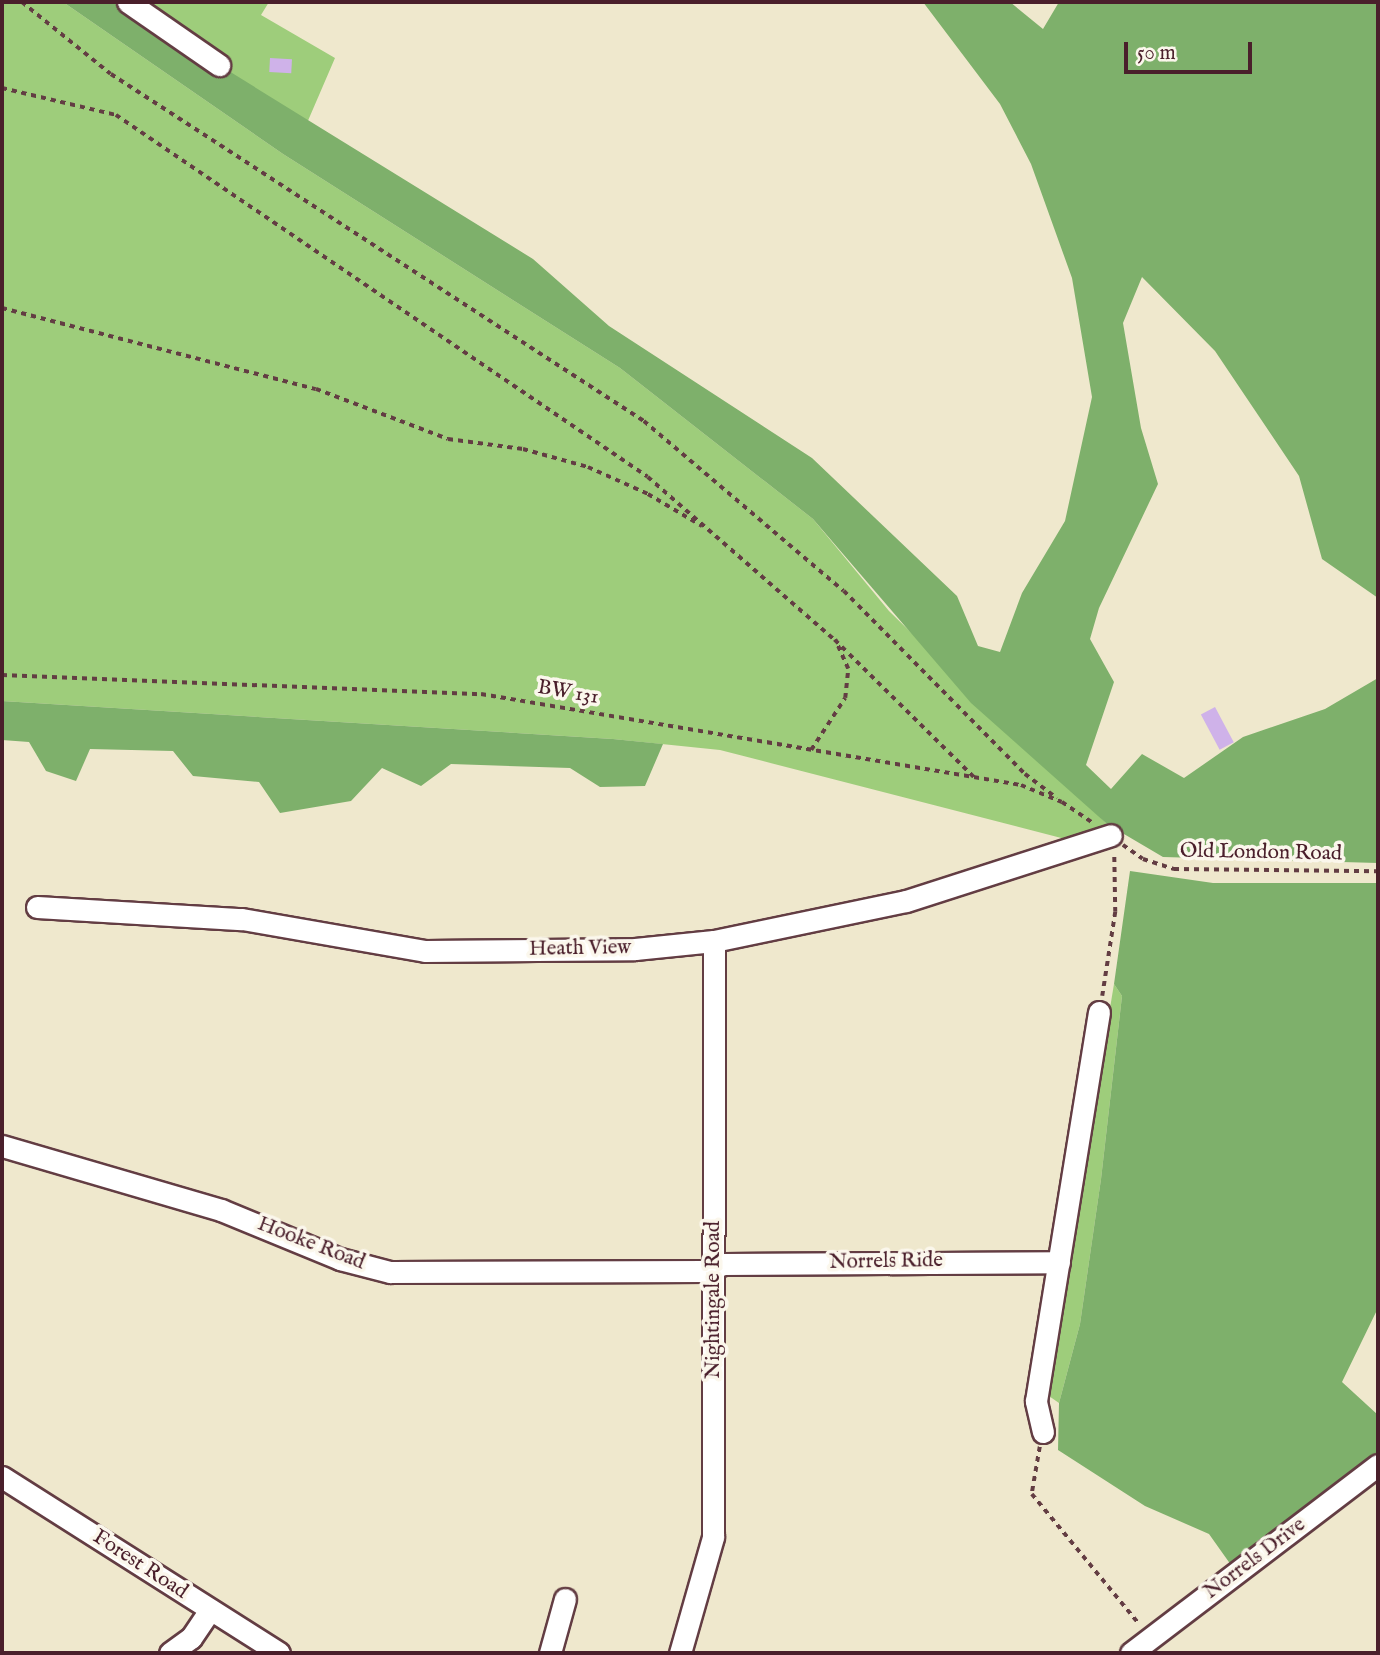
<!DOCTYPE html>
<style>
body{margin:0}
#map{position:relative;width:1380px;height:1655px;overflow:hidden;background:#efe8cd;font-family:"IM FELL English",serif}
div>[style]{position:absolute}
.green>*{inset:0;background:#9ecd7b}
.forest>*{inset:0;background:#7eb06b}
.building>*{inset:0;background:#cfb2e9;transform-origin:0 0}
.path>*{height:3.5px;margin-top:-1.75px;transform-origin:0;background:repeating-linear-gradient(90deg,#633d43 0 5px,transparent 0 10px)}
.roads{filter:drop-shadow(2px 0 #633d43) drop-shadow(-2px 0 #633d43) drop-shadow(0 2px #633d43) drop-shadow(0 -2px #633d43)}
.minor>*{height:21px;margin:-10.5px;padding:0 10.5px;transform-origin:10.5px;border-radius:10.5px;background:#fff}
span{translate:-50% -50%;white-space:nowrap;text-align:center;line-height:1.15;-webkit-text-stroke:7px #fbf7ec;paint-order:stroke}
.street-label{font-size:21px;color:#4a1f2b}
.frame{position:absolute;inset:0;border:4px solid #4a1f2b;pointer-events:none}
.scale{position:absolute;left:1124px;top:42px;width:128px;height:32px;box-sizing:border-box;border:4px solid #4a1f2b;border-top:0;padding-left:9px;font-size:21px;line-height:24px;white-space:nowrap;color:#4a1f2b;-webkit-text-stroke:5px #fbf7ec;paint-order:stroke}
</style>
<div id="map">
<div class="green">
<i style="clip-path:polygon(2px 2px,63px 2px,283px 154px,620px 368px,813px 519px,889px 611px,1107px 824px,1069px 840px,720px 750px,613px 739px,2px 701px)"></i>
<i style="clip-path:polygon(117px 2px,269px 2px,261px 15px,335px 58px,307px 123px)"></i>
<i style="clip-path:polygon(1114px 984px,1122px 996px,1101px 1179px,1080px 1324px,1059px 1403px,1046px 1394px)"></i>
</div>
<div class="forest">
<i style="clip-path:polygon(63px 2px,117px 2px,533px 259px,609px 326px,812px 458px,957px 596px,978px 646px,1000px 652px,1022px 593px,1065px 521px,1092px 397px,1072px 278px,1031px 164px,1000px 104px,923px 2px,1010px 2px,1043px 29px,1059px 2px,1378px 2px,1378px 598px,1322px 559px,1299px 476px,1215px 351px,1142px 277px,1123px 323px,1141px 428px,1158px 484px,1099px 608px,1090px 639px,1114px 682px,1086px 765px,1111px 789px,1142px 754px,1184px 778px,1243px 737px,1325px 709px,1378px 678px,1378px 863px,1163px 857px,1107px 824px,971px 703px,813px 519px,620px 368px,283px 154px)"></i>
<i style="clip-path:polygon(2px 701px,613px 739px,663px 744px,645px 786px,600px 787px,570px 768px,451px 764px,421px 786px,382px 768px,351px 801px,280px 813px,259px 782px,193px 776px,173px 751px,90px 749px,76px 781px,46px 771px,29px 742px,2px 740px)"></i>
<i style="clip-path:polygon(1130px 871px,1213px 883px,1378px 883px,1378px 1308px,1342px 1382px,1378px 1415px,1378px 1455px,1231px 1565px,1209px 1534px,1145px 1506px,1058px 1450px,1059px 1403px,1080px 1324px,1101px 1179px,1122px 996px,1114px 984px)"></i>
</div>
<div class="building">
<i style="left:270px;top:58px;width:22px;height:14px;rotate:3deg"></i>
<i style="left:1215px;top:707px;width:40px;height:16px;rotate:62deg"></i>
</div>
<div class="path">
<i style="left:22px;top:2px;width:114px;rotate:39deg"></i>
<i style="left:111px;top:74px;width:636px;rotate:33.07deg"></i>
<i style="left:644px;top:421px;width:262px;rotate:40.4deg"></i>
<i style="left:844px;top:591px;width:257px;rotate:45.3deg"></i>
<i style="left:1025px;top:774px;width:40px;rotate:37deg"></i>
<i style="left:2px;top:88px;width:117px;rotate:13.3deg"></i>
<i style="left:116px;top:115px;width:643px;rotate:34.23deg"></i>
<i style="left:648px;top:477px;width:248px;rotate:41.1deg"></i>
<i style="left:2px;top:308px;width:324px;rotate:14.5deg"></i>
<i style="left:316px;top:389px;width:141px;rotate:20.7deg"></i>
<i style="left:448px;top:439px;width:76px;rotate:7.6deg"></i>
<i style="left:523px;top:449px;width:67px;rotate:15.5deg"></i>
<i style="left:588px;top:467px;width:66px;rotate:24.2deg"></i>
<i style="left:648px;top:494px;width:63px;rotate:30.7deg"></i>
<i style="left:2px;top:675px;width:479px;rotate:2.3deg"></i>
<i style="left:481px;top:694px;width:548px;rotate:9.57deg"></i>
<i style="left:1021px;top:785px;width:44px;rotate:22.5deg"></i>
<i style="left:1062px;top:802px;width:36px;rotate:34deg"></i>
<i style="left:811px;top:750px;width:62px;rotate:-56.8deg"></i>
<i style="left:845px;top:698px;width:29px;rotate:-84deg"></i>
<i style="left:848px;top:669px;width:32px;rotate:-114deg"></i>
<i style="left:835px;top:640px;width:195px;rotate:44.6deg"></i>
<i style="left:1123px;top:845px;width:24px;rotate:35deg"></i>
<i style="left:1143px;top:859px;width:33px;rotate:18deg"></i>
<i style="left:1174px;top:869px;width:204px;rotate:0.6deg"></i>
<i style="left:1102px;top:996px;width:85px;rotate:-81.2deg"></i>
<i style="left:1115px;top:912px;width:58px;rotate:-91deg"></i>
<i style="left:1040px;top:1447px;width:48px;rotate:99.7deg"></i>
<i style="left:1032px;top:1494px;width:168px;rotate:50.5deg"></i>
</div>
<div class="roads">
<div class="minor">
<i style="left:128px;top:2px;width:111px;rotate:34.7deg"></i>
<i style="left:37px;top:907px;width:205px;rotate:3.4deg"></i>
<i style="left:242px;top:919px;width:186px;rotate:9.9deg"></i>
<i style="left:425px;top:951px;width:210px;rotate:-0.5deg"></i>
<i style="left:635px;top:949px;width:79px;rotate:-5.8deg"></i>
<i style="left:714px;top:941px;width:196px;rotate:-11.8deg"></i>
<i style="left:906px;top:901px;width:215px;rotate:-17.8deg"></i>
<i style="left:2px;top:1146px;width:228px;rotate:16.3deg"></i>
<i style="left:221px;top:1210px;width:129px;rotate:22.4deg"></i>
<i style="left:340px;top:1259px;width:52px;rotate:14.6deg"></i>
<i style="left:390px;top:1272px;width:316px;rotate:-0.2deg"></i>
<i style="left:706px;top:1271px;width:18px;rotate:-22deg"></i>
<i style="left:723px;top:1264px;width:336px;rotate:-0.3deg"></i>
<i style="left:1043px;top:1432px;width:32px;rotate:-103deg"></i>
<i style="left:1036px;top:1401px;width:394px;rotate:-80.8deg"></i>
<i style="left:2px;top:1477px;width:328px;rotate:32.4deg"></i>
<i style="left:170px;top:1653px;width:26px;rotate:-36deg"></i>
<i style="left:191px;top:1638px;width:34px;rotate:-56deg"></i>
<i style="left:550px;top:1653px;width:56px;rotate:-74.5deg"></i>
<i style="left:680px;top:1653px;width:121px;rotate:-74.1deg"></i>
<i style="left:713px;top:1537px;width:596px;rotate:-89.9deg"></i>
<i style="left:1131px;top:1653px;width:310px;rotate:-37.3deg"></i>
</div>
</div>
<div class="street-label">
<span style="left:568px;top:693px;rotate:10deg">BW 131</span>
<span style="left:1261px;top:853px;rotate:1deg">Old London Road</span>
<span style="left:580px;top:949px;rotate:-1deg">Heath View</span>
<span style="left:311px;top:1244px;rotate:21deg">Hooke Road</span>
<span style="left:886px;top:1262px;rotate:-1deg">Norrels Ride</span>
<span style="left:714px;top:1300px;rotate:-90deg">Nightingale Road</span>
<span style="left:1255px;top:1559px;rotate:-37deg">Norrels Drive</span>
<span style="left:140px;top:1565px;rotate:33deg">Forest Road</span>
</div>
<div class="frame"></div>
<div class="scale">50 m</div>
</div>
